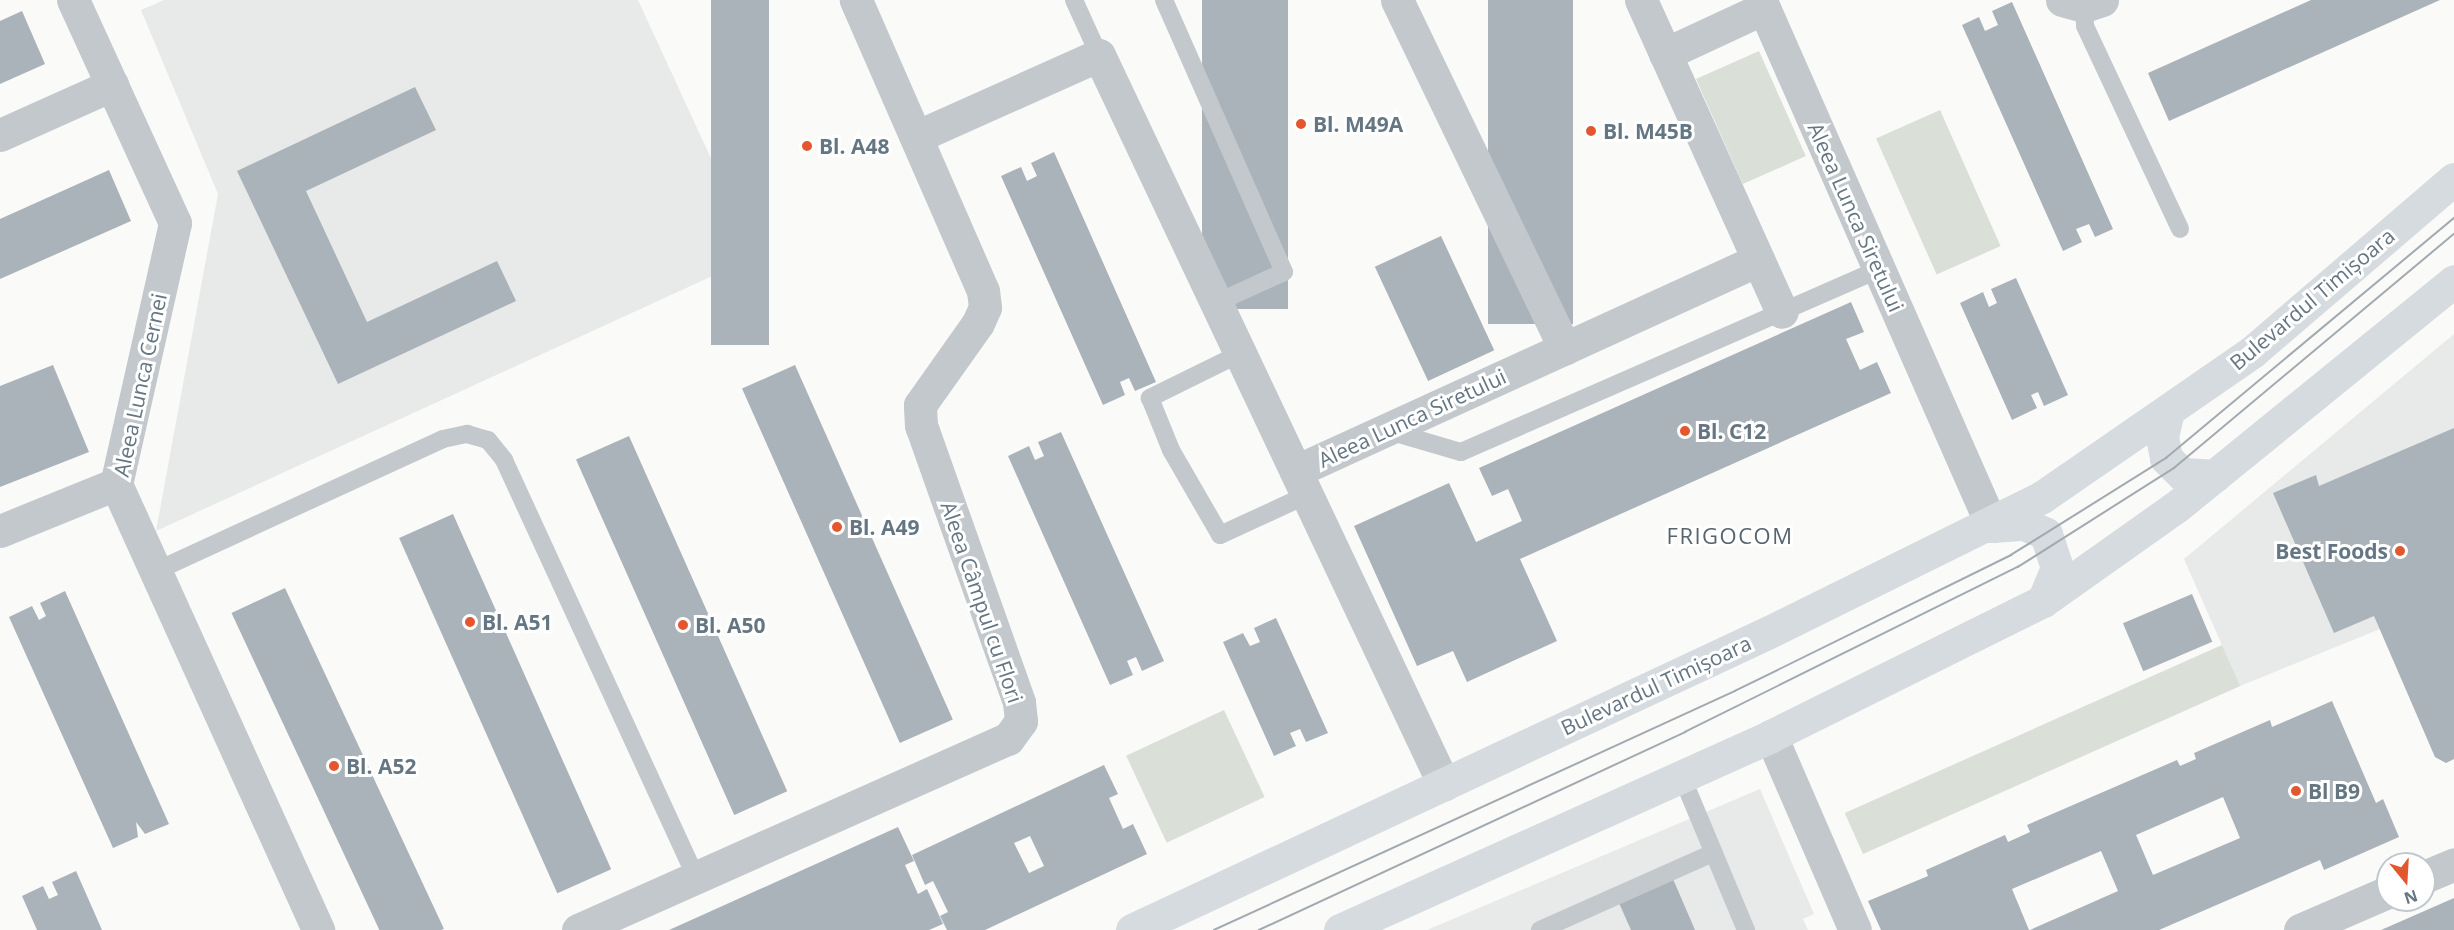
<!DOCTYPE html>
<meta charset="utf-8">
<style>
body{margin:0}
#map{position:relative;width:2454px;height:930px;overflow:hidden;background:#fafaf8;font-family:"Open Sans",sans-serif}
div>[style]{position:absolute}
.built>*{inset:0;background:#e8e9e9}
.green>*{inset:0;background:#dadfd7;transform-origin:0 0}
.building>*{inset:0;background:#aab3b9;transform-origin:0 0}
.service>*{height:18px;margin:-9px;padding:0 9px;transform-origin:9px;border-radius:9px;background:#c3c8cc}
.minor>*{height:33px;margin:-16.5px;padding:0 16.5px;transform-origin:16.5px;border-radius:16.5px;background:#c3c8cc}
.secondary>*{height:33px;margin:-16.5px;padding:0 16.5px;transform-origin:16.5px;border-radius:16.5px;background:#d6dbdf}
.tram>*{height:1.5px;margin:-0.75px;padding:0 0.75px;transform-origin:0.75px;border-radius:0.75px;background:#a2aab0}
.dots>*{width:16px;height:16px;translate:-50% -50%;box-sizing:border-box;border:3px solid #fff;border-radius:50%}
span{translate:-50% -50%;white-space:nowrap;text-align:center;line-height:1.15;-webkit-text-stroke:6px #fff;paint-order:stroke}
.poi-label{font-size:21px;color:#657683;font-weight:700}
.left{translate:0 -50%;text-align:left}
.right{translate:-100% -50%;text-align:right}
.street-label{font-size:21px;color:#657683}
.neighbourhood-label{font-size:22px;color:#57646e;letter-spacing:1.5px}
.north{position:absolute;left:2376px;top:852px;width:60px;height:60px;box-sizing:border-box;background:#fff;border:2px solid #c1c8cd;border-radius:50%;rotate:162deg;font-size:16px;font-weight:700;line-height:24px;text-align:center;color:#657683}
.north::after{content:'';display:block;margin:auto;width:21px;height:27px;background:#e4572e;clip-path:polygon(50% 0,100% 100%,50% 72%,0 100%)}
</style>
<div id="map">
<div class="built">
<i style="clip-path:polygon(164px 0,638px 0,756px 256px,156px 531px,218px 194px,141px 10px)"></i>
<i style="clip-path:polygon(2454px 334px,2454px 759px,2446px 763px,2435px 757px,2380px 629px,2240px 686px,2184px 559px)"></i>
<i style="clip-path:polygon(1760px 789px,1814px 914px,1803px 919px,1808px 930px,1427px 930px)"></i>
</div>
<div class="green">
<i style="left:1759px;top:51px;width:115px;height:69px;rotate:66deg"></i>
<i style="left:1940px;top:110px;width:149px;height:70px;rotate:66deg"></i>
<i style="left:2222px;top:645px;width:45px;height:413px;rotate:66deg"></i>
<i style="left:1224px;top:710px;width:96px;height:108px;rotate:65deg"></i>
</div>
<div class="building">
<i style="left:711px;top:0;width:58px;height:345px"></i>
<i style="left:1202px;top:0;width:86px;height:309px"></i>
<i style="left:1488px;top:0;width:85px;height:324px"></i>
<i style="clip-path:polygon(2311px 0,2440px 0,2169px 121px,2148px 73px)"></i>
<i style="clip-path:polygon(2012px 2px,2113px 229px,2095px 237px,2089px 224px,2076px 229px,2082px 242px,2063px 251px,1962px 25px,1979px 17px,1985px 31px,1998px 25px,1992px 11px)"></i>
<i style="clip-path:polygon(22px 11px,45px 64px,0 84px,0 21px)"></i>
<i style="clip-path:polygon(415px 87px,436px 130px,306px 191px,367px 322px,497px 261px,516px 301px,338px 384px,237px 171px)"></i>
<i style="clip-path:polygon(1054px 152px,1156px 382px,1135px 391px,1129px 378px,1120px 382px,1125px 395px,1103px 405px,1001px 176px,1021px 167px,1027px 181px,1037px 176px,1031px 163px)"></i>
<i style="clip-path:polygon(109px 170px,131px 221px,0 279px,0 219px)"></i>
<i style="left:1441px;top:236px;width:126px;height:73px;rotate:65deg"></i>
<i style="clip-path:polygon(2016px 278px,2068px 395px,2044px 406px,2038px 392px,2031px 395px,2037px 408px,2012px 420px,1960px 303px,1983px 292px,1989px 307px,1997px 303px,1991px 289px)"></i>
<i style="clip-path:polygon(1851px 302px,1864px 332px,1846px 339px,1860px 370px,1877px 362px,1891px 393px,1520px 559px,1557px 641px,1467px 682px,1453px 651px,1417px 666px,1354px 526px,1449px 483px,1476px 542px,1522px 521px,1508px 489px,1492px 496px,1479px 468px)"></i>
<i style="clip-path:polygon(53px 365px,89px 452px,0 487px,0 386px)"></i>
<i style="left:795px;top:365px;width:388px;height:58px;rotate:66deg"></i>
<i style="clip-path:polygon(2454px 428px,2454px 759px,2446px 763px,2435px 757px,2374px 616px,2334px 633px,2273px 493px,2316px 475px,2319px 486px)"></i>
<i style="clip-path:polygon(1061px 432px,1164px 661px,1142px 671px,1136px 657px,1127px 661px,1133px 675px,1110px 685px,1008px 456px,1029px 446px,1035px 460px,1044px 456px,1038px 442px)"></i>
<i style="left:629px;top:436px;width:389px;height:58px;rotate:66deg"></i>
<i style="left:453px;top:514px;width:389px;height:59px;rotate:66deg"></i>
<i style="left:285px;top:588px;width:376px;height:59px;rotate:65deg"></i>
<i style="clip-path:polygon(65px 591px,169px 824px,145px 834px,136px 822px,138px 837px,113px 848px,9px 617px,32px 606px,39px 620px,46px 616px,40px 603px)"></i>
<i style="left:2192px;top:594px;width:52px;height:75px;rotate:67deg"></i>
<i style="clip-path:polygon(1276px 618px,1328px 733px,1306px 742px,1300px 729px,1290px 733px,1296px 746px,1274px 756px,1223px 642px,1243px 633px,1250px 646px,1260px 642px,1254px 628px)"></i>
<i style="clip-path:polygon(evenodd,2332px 701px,2376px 803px,2383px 799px,2399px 837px,2324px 870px,2320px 860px,2159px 930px,2030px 930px,2118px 891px,2101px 851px,2012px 889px,2029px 930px,1881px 930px,1868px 901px,1928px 876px,1926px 870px,2005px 835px,2008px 842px,2030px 832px,2027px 825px,2177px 760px,2180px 766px,2196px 759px,2194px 753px,2270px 720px,2272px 727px,2332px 701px,2223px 797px,2240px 838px,2153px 875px,2136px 835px,2223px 797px)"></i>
<i style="clip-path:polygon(evenodd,1104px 765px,1118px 794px,1109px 798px,1123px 829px,1133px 824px,1147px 854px,985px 930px,947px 930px,940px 916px,948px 912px,933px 881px,925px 885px,912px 855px,1104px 765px,1030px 836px,1044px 866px,1029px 873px,1014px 843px,1030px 836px)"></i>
<i style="clip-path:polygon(898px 827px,914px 861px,905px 865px,918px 894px,927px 889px,943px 924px,929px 930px,669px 930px)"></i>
<i style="clip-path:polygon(76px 871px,102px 930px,37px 930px,22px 896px,43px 886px,49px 899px,58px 895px,52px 882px)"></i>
<i style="clip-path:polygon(1673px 879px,1695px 930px,1631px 930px,1619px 903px)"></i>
<i style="clip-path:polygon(2454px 898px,2454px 930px,2381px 930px)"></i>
</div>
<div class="service">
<i style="left:1074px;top:0;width:60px;rotate:65.6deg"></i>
<i style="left:1164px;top:0;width:297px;rotate:66.2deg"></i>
<i style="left:1284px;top:272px;width:75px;rotate:155.5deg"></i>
<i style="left:2084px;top:6px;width:20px;rotate:87deg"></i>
<i style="left:2085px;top:26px;width:224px;rotate:64.9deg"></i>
<i style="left:1241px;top:353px;width:102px;rotate:153.7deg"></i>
<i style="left:1150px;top:398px;width:56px;rotate:68deg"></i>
<i style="left:1171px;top:450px;width:98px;rotate:60deg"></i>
<i style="left:1220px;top:535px;width:98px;rotate:-24.7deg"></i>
<i style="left:1389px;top:431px;width:75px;rotate:16.3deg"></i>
<i style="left:1461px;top:452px;width:455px;rotate:-23.6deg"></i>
<i style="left:156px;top:571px;width:316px;rotate:-24.7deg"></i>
<i style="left:443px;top:439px;width:25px;rotate:-12deg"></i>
<i style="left:467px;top:434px;width:22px;rotate:16deg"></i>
<i style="left:488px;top:440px;width:26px;rotate:51deg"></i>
<i style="left:504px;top:460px;width:459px;rotate:65.3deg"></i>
<i style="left:1682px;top:777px;width:166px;rotate:67.3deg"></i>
<i style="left:1540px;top:930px;width:189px;rotate:-24deg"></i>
</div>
<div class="minor">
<i style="left:73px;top:0;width:245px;rotate:65.4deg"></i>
<i style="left:175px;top:223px;width:268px;rotate:102.7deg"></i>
<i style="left:116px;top:484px;width:490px;rotate:65.6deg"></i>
<i style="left:1397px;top:0;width:387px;rotate:64.3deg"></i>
<i style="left:1641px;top:0;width:342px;rotate:65.7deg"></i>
<i style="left:2062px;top:0;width:23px;rotate:15deg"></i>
<i style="left:2084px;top:6px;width:19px;rotate:-18deg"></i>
<i style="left:1665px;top:54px;width:109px;rotate:-24.9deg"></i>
<i style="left:1764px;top:8px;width:566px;rotate:66.24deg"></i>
<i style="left:0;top:135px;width:123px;rotate:-24.1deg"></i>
<i style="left:918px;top:136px;width:198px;rotate:-24.1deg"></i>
<i style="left:1099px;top:55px;width:807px;rotate:64.7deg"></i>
<i style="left:1296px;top:471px;width:508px;rotate:-24.55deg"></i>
<i style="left:0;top:531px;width:125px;rotate:-22.1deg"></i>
<i style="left:1771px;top:736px;width:211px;rotate:66.6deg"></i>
<i style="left:2424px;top:877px;width:33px;rotate:-23deg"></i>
<i style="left:578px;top:930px;width:471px;rotate:-24deg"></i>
<i style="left:1008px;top:739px;width:22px;rotate:-54deg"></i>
<i style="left:1021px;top:721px;width:19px;rotate:-96deg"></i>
<i style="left:1019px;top:702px;width:293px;rotate:-109.5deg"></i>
<i style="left:921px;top:426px;width:21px;rotate:-93deg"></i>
<i style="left:920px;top:405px;width:100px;rotate:-54.7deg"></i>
<i style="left:978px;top:323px;width:17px;rotate:-66deg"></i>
<i style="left:985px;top:307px;width:16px;rotate:-97deg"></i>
<i style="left:983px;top:291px;width:318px;rotate:-113.6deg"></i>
<i style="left:2300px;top:930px;width:96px;rotate:-23.4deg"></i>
</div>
<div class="secondary">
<i style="left:2167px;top:415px;width:23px;rotate:103deg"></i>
<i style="left:2162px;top:437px;width:21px;rotate:79deg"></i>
<i style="left:2166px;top:458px;width:23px;rotate:45deg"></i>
<i style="left:2182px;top:474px;width:33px;rotate:3deg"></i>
<i style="left:1992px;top:526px;width:32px;rotate:-4deg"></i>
<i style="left:2024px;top:524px;width:24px;rotate:24deg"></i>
<i style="left:2046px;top:534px;width:36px;rotate:72deg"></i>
<i style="left:2057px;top:568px;width:36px;rotate:113deg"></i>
<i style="left:1132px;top:930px;width:701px;rotate:-25.07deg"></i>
<i style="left:1767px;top:633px;width:307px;rotate:-26.3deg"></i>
<i style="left:2042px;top:497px;width:255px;rotate:-34.6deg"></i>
<i style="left:2252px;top:352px;width:266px;rotate:-40.6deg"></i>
<i style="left:1340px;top:930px;width:473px;rotate:-24.2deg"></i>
<i style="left:1771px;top:736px;width:304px;rotate:-26.4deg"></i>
<i style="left:2043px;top:601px;width:163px;rotate:-35.3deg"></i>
<i style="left:2176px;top:507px;width:358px;rotate:-39.1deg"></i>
</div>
<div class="tram">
<i style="left:1214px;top:930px;width:573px;rotate:-24.64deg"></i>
<i style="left:1735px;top:691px;width:308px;rotate:-26.2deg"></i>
<i style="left:2011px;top:555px;width:183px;rotate:-32deg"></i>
<i style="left:2166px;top:458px;width:375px;rotate:-39.8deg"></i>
<i style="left:1259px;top:930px;width:470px;rotate:-24.9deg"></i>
<i style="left:1685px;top:732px;width:372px;rotate:-26.4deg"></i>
<i style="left:2018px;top:567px;width:185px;rotate:-32.4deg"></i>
<i style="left:2174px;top:468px;width:365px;rotate:-39.9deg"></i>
</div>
<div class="dots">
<i style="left:1301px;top:124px;background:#e4572e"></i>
<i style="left:1591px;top:131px;background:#e4572e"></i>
<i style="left:807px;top:146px;background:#e4572e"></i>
<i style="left:1685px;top:431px;background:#e4572e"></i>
<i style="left:837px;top:527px;background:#e4572e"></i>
<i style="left:2400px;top:551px;background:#e4572e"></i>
<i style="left:470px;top:622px;background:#e4572e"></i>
<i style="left:683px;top:625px;background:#e4572e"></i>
<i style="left:334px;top:766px;background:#e4572e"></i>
<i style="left:2296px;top:791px;background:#e4572e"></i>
</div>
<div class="poi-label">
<span class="left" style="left:1313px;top:124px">Bl. M49A</span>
<span class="left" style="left:1603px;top:131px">Bl. M45B</span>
<span class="left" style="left:819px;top:146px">Bl. A48</span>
<span class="left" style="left:1697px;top:431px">Bl. C12</span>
<span class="left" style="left:849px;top:527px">Bl. A49</span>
<span class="right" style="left:2388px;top:551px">Best Foods</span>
<span class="left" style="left:482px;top:622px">Bl. A51</span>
<span class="left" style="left:695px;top:625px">Bl. A50</span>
<span class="left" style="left:346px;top:766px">Bl. A52</span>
<span class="left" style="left:2308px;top:791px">Bl B9</span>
</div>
<div class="street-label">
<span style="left:1856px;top:217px;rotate:66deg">Aleea Lunca Siretului</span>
<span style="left:2312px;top:299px;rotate:-40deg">Bulevardul Timișoara</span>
<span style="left:140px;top:385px;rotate:-78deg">Aleea Lunca Cernei</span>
<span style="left:1412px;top:418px;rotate:-25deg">Aleea Lunca Siretului</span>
<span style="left:982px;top:602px;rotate:71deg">Aleea Câmpul cu Flori</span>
<span style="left:1656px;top:685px;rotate:-25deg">Bulevardul Timișoara</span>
</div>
<div class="neighbourhood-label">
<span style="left:1730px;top:536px">FRIGOCOM</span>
</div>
<div class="north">N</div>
</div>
